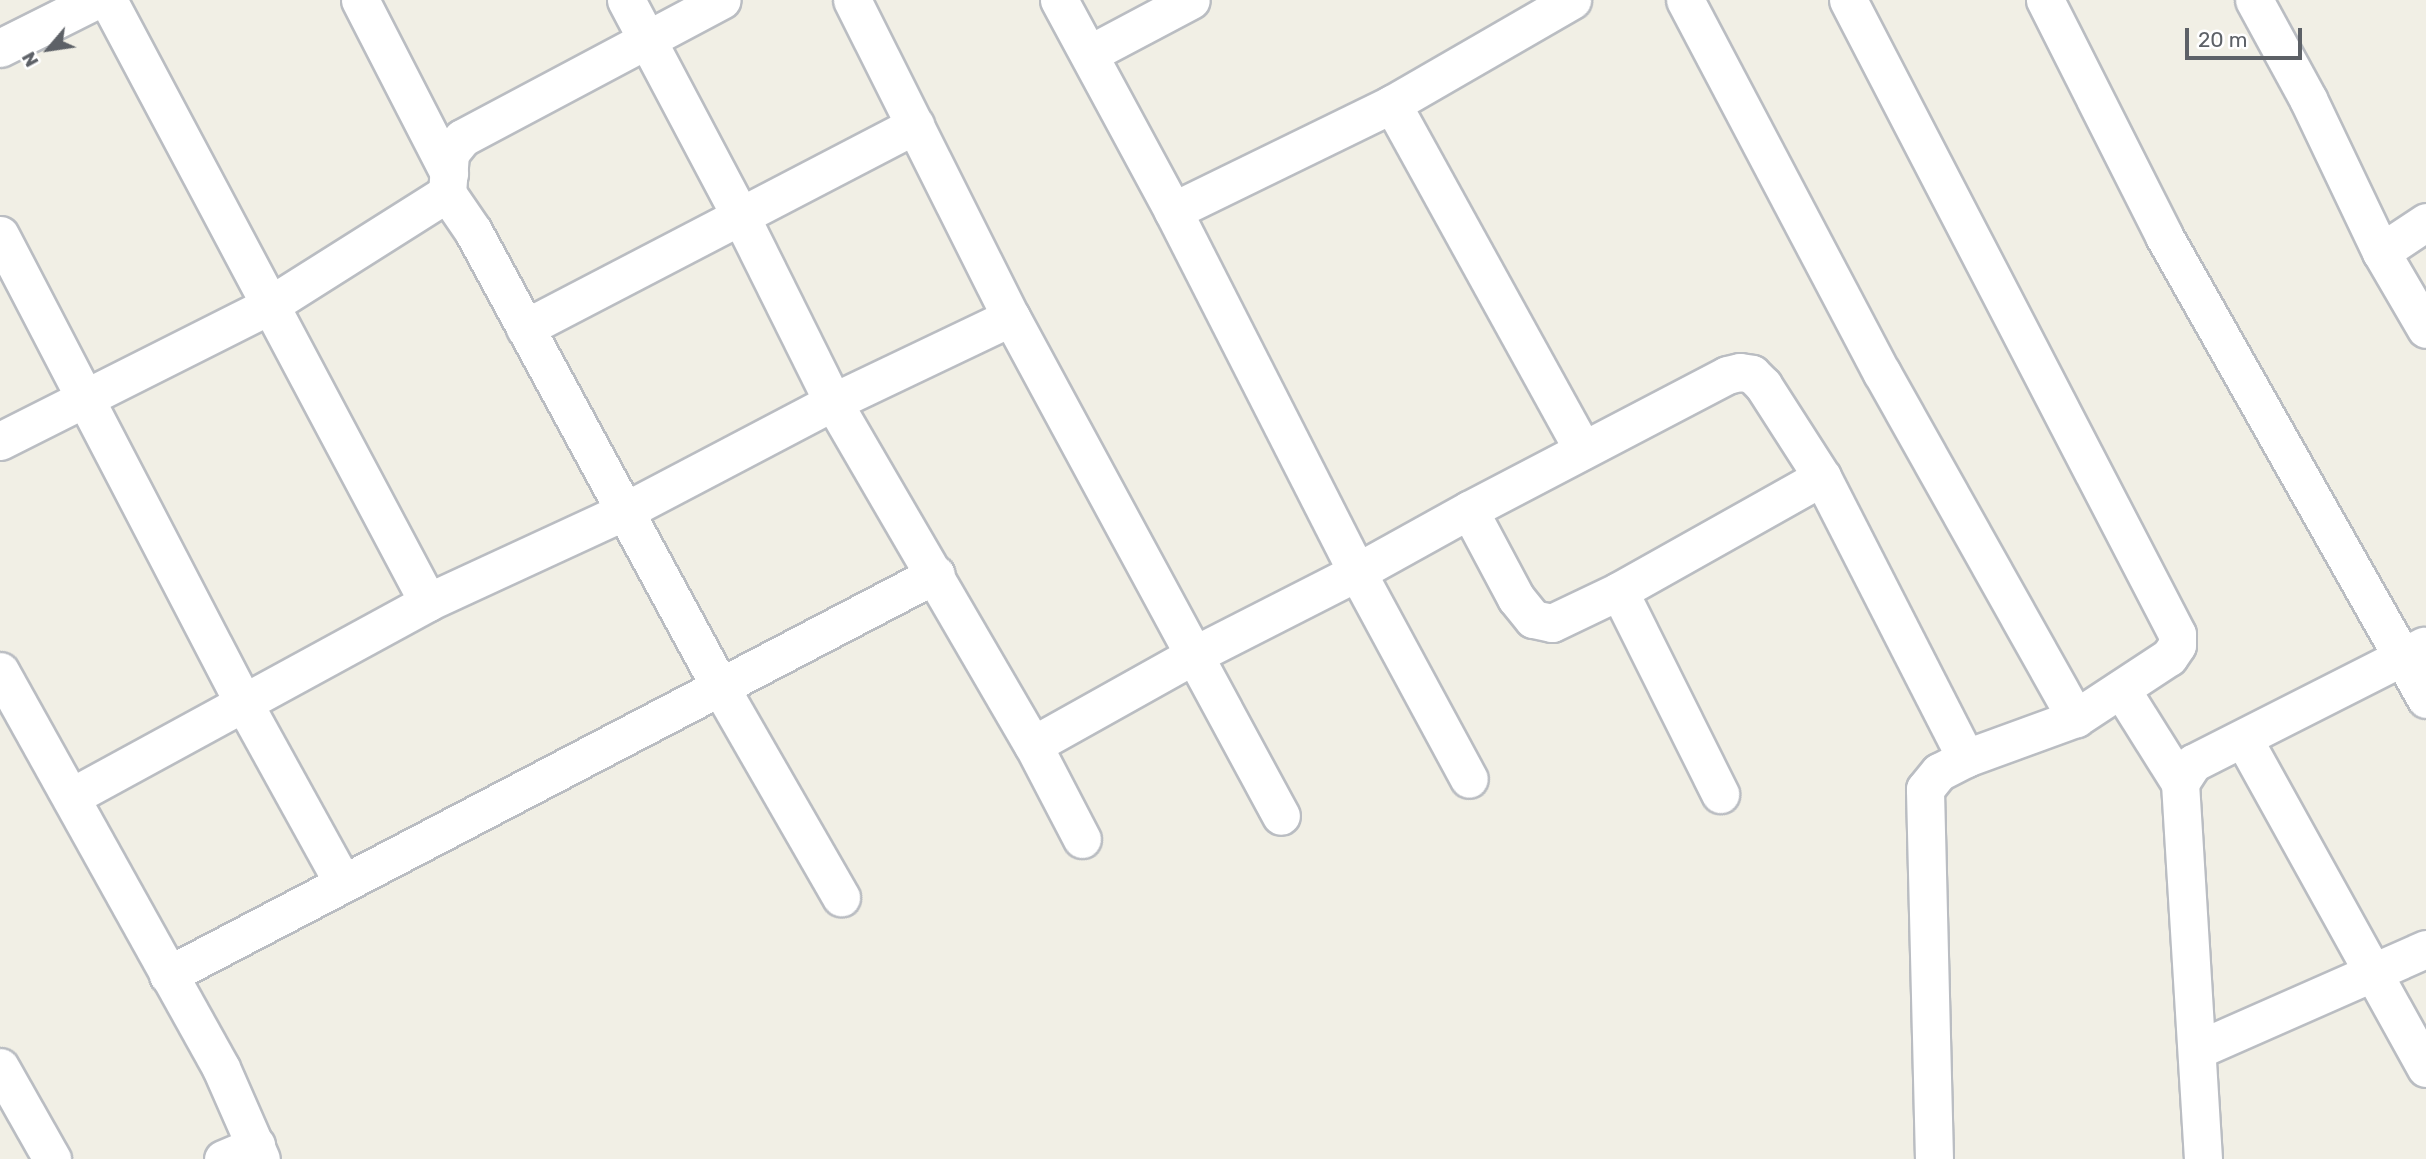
<!DOCTYPE html>
<style>
body{margin:0}
#map{position:relative;width:2426px;height:1159px;overflow:hidden;background:#f1efe5;font-family:Rubik,sans-serif}
div>[style]{position:absolute}
.roads{filter:drop-shadow(2px 0 #babdc2) drop-shadow(-2px 0 #babdc2) drop-shadow(0 2px #babdc2) drop-shadow(0 -2px #babdc2)}
.street>*{height:37px;margin:-18.5px;padding:0 18.5px;transform-origin:18.5px;border-radius:18.5px;background:#fff}
span{translate:-50% -50%;white-space:nowrap;text-align:center;line-height:1.15;-webkit-text-stroke:7px #fff;paint-order:stroke}
.north{position:absolute;left:14px;top:14px;width:70px;height:70px;-webkit-text-stroke:5px #fff;paint-order:stroke;rotate:241deg;font-size:19px;font-weight:700;line-height:28px;text-align:center;color:#5d6167}
.north::after{content:'';display:block;margin:auto;width:24px;height:32px;background:#5d6167;clip-path:polygon(50% 0,100% 100%,50% 72%,0 100%)}
.scale{position:absolute;left:2185px;top:28px;width:117px;height:32px;box-sizing:border-box;border:4px solid #5d6167;border-top:0;padding-left:9px;font-size:21px;line-height:24px;white-space:nowrap;color:#5d6167;-webkit-text-stroke:5px #fff;paint-order:stroke}
</style>
<div id="map">
<div class="roads">
<div class="street">
<i style="left:108px;top:0;width:682px;rotate:62.01deg"></i>
<i style="left:360px;top:0;width:195px;rotate:62.8deg"></i>
<i style="left:626px;top:0;width:246px;rotate:62.1deg"></i>
<i style="left:741px;top:217px;width:207px;rotate:63.6deg"></i>
<i style="left:833px;top:402px;width:397px;rotate:59.8deg"></i>
<i style="left:1033px;top:745px;width:106px;rotate:62.5deg"></i>
<i style="left:852px;top:0;width:355px;rotate:63.4deg"></i>
<i style="left:1011px;top:317px;width:567px;rotate:61.58deg"></i>
<i style="left:1059px;top:0;width:240px;rotate:61.6deg"></i>
<i style="left:1173px;top:211px;width:405px;rotate:63deg"></i>
<i style="left:1357px;top:572px;width:235px;rotate:61.6deg"></i>
<i style="left:1685px;top:0;width:422px;rotate:62.2deg"></i>
<i style="left:1882px;top:373px;width:396px;rotate:60.7deg"></i>
<i style="left:2076px;top:718px;width:111px;rotate:-33.3deg"></i>
<i style="left:2169px;top:657px;width:14px;rotate:-56deg"></i>
<i style="left:2177px;top:645px;width:11px;rotate:-90deg"></i>
<i style="left:2177px;top:634px;width:714px;rotate:-117.43deg"></i>
<i style="left:2045px;top:0;width:264px;rotate:63.2deg"></i>
<i style="left:2164px;top:236px;width:532px;rotate:60.5deg"></i>
<i style="left:2254px;top:0;width:113px;rotate:61.4deg"></i>
<i style="left:2308px;top:99px;width:170px;rotate:64.5deg"></i>
<i style="left:2381px;top:252px;width:89px;rotate:59.7deg"></i>
<i style="left:0;top:48px;width:107px;rotate:-26.6deg"></i>
<i style="left:1089px;top:54px;width:115px;rotate:-27.9deg"></i>
<i style="left:1392px;top:104px;width:395px;rotate:61.1deg"></i>
<i style="left:447px;top:193px;width:40px;rotate:-85.7deg"></i>
<i style="left:450px;top:153px;width:19px;rotate:-51deg"></i>
<i style="left:462px;top:138px;width:294px;rotate:-28deg"></i>
<i style="left:1173px;top:211px;width:244px;rotate:-26deg"></i>
<i style="left:1392px;top:104px;width:208px;rotate:-30deg"></i>
<i style="left:0;top:235px;width:526px;rotate:62.51deg"></i>
<i style="left:243px;top:702px;width:207px;rotate:61.1deg"></i>
<i style="left:2381px;top:252px;width:54px;rotate:-33.7deg"></i>
<i style="left:525px;top:328px;width:440px;rotate:-27.5deg"></i>
<i style="left:0;top:441px;width:302px;rotate:-26.7deg"></i>
<i style="left:270px;top:305px;width:209px;rotate:-32.3deg"></i>
<i style="left:447px;top:193px;width:46px;rotate:55.6deg"></i>
<i style="left:473px;top:231px;width:516px;rotate:61.55deg"></i>
<i style="left:719px;top:685px;width:245px;rotate:60.1deg"></i>
<i style="left:1469px;top:510px;width:100px;rotate:61.9deg"></i>
<i style="left:1516px;top:598px;width:27px;rotate:51deg"></i>
<i style="left:1533px;top:619px;width:19px;rotate:12deg"></i>
<i style="left:1552px;top:623px;width:74px;rotate:-25.5deg"></i>
<i style="left:1619px;top:591px;width:233px;rotate:-29.3deg"></i>
<i style="left:1619px;top:591px;width:227px;rotate:63.5deg"></i>
<i style="left:0;top:671px;width:454px;rotate:60.9deg"></i>
<i style="left:221px;top:1068px;width:99px;rotate:66.3deg"></i>
<i style="left:2121px;top:689px;width:111px;rotate:57.9deg"></i>
<i style="left:2244px;top:740px;width:375px;rotate:61deg"></i>
<i style="left:1033px;top:745px;width:187px;rotate:-29.2deg"></i>
<i style="left:1196px;top:654px;width:181px;rotate:-27deg"></i>
<i style="left:1357px;top:572px;width:128px;rotate:-29deg"></i>
<i style="left:1469px;top:510px;width:291px;rotate:-27.6deg"></i>
<i style="left:1727px;top:375px;width:13px;rotate:-13deg"></i>
<i style="left:1740px;top:372px;width:12px;rotate:9deg"></i>
<i style="left:1752px;top:374px;width:16px;rotate:45deg"></i>
<i style="left:1763px;top:385px;width:109px;rotate:57.3deg"></i>
<i style="left:1822px;top:477px;width:316px;rotate:62.9deg"></i>
<i style="left:71px;top:797px;width:407px;rotate:-28.6deg"></i>
<i style="left:428px;top:602px;width:217px;rotate:-24.8deg"></i>
<i style="left:625px;top:511px;width:235px;rotate:-27.7deg"></i>
<i style="left:833px;top:402px;width:197px;rotate:-25.5deg"></i>
<i style="left:168px;top:975px;width:866px;rotate:-27.57deg"></i>
<i style="left:2199px;top:1049px;width:248px;rotate:-23.8deg"></i>
<i style="left:0;top:1067px;width:106px;rotate:60.5deg"></i>
<i style="left:223px;top:1159px;width:36px;rotate:-23deg"></i>
<i style="left:1934px;top:1159px;width:370px;rotate:-91.4deg"></i>
<i style="left:1925px;top:789px;width:22px;rotate:-51deg"></i>
<i style="left:1939px;top:772px;width:30px;rotate:-27deg"></i>
<i style="left:1966px;top:758px;width:117px;rotate:-20deg"></i>
<i style="left:2203px;top:1159px;width:377px;rotate:-93.5deg"></i>
<i style="left:2180px;top:783px;width:24px;rotate:-57deg"></i>
<i style="left:2193px;top:763px;width:259px;rotate:-26.9deg"></i>
</div>
</div>
<div class="north">N</div>
<div class="scale">20 m</div>
</div>
